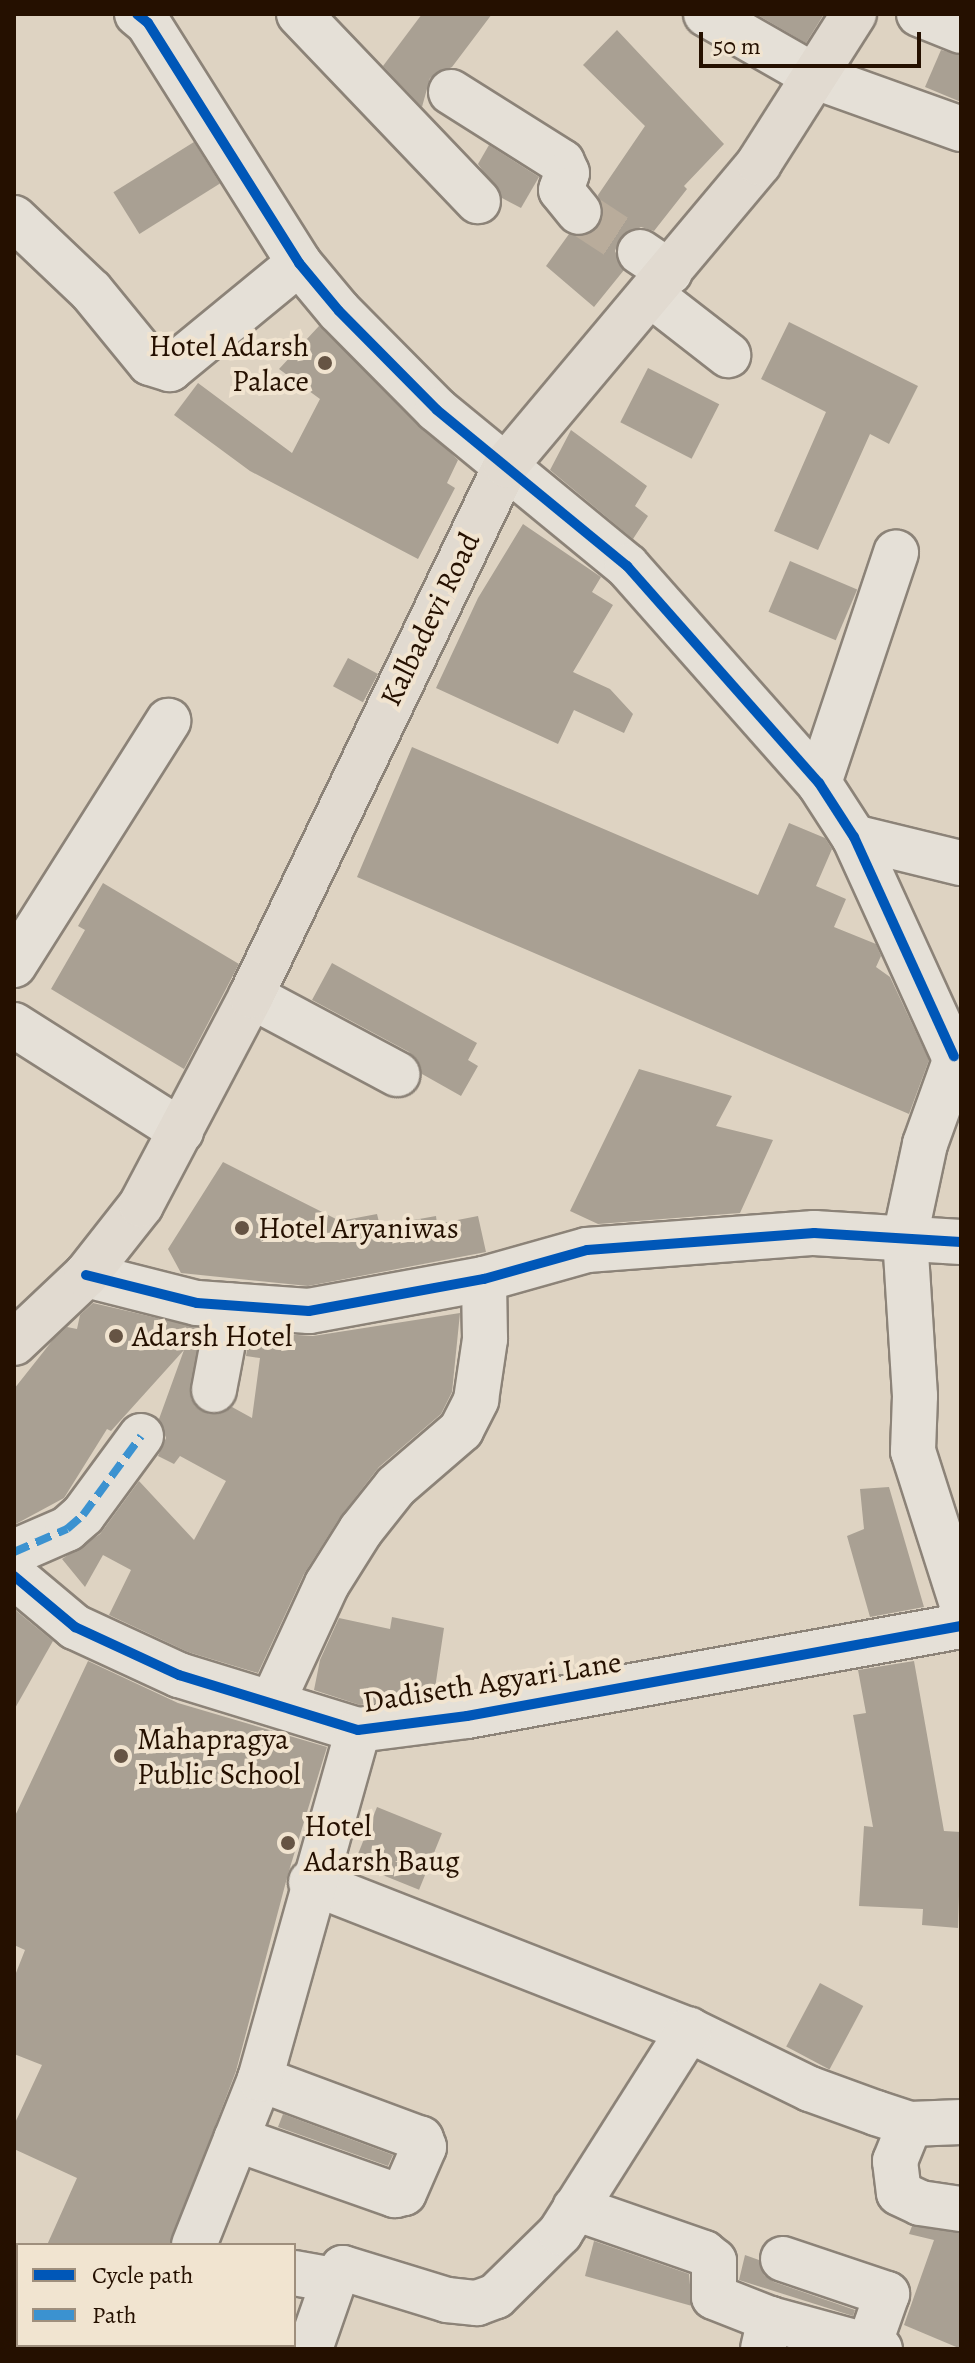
<!DOCTYPE html>
<style>
body{margin:0}
#map{position:relative;width:975px;height:2363px;overflow:hidden;background:#ded3c2;font-family:Alegreya,serif}
div>[style]{position:absolute}
.building>*{inset:0;background:#a9a093;transform-origin:0 0}
.minor-tunnel>*{height:44px;margin-top:-22px;transform-origin:0;background:repeating-linear-gradient(90deg,#b9ac9b 0 44px,transparent 0 66px)}
.roads{filter:drop-shadow(2px 0 #8c8378) drop-shadow(-2px 0 #8c8378) drop-shadow(0 2px #8c8378) drop-shadow(0 -2px #8c8378)}
.minor>*{height:44px;margin:-22px;padding:0 22px;transform-origin:22px;border-radius:22px;background:#e5e0d7}
.major>*{height:44px;margin:-22px;padding:0 22px;transform-origin:22px;border-radius:22px;background:#e1dad0}
.quiet>*{height:8px;margin-top:-4px;transform-origin:0;background:repeating-linear-gradient(90deg,#3b92d0 0 16px,transparent 0 24px)}
.cycleway>*{height:10px;margin:-5px;padding:0 5px;transform-origin:5px;border-radius:5px;background:#0057b8}
.dots>*{width:22px;height:22px;translate:-50% -50%;box-sizing:border-box;border:4px solid #f1e4d0;border-radius:50%}
span{translate:-50% -50%;white-space:nowrap;text-align:center;line-height:1.15;-webkit-text-stroke:8px #f1e4d0;paint-order:stroke}
.poi-label{font-size:30px;color:#251000}
.right{translate:-100% -50%;text-align:right}
.left{translate:0 -50%;text-align:left}
.street-label{font-size:30px;color:#251000}
.frame{position:absolute;inset:0;border:16px solid #251000;pointer-events:none}
.legend{position:absolute;left:16px;top:2243px;width:280px;height:104px;box-sizing:border-box;background:#f1e4d0;border:2px solid #9f8f7d;margin:0;padding:10px 14px;list-style:none;font-size:24px;color:#251000}
.legend li{display:flex;align-items:center;gap:16px;height:40px}
.legend b{width:40px;border:2px solid #9f8f7d}
.scale{position:absolute;left:699px;top:32px;width:222px;height:36px;box-sizing:border-box;border:4px solid #251000;border-top:0;padding-left:10px;font-size:24px;line-height:28px;white-space:nowrap;color:#251000;-webkit-text-stroke:6px #f1e4d0;paint-order:stroke}
</style>
<div id="map">
<div class="building">
<i style="clip-path:polygon(422px 14px,492px 14px,452px 67px,430px 78px,422px 107px,383px 66px)"></i>
<i style="clip-path:polygon(756px 14px,824px 14px,806px 43px)"></i>
<i style="clip-path:polygon(617px 30px,724px 144px,684px 186px,687px 189px,654px 231px,641px 227px,620px 238px,615px 251px,624px 270px,594px 307px,546px 266px,569px 234px,584px 236px,602px 222px,598px 195px,645px 126px,583px 65px)"></i>
<i style="clip-path:polygon(941px 50px,961px 55px,961px 102px,925px 87px)"></i>
<i style="left:194px;top:142px;width:49px;height:95px;rotate:58deg"></i>
<i style="clip-path:polygon(489px 145px,539px 177px,521px 208px,502px 198px,478px 164px)"></i>
<i style="clip-path:polygon(789px 322px,918px 386px,889px 444px,870px 434px,818px 550px,774px 531px,826px 412px,761px 379px)"></i>
<i style="clip-path:polygon(319px 326px,458px 460px,447px 483px,455px 488px,418px 559px,250px 471px,174px 415px,198px 383px,292px 453px,320px 399px,279px 369px)"></i>
<i style="left:648px;top:368px;width:80px;height:61px;rotate:27deg"></i>
<i style="clip-path:polygon(571px 430px,647px 486px,635px 506px,648px 516px,633px 539px,550px 470px)"></i>
<i style="clip-path:polygon(523px 524px,601px 577px,592px 592px,613px 605px,573px 672px,610px 689px,633px 714px,624px 733px,574px 710px,558px 744px,436px 688px,478px 598px)"></i>
<i style="left:790px;top:561px;width:73px;height:55px;rotate:23deg"></i>
<i style="left:348px;top:658px;width:34px;height:32px;rotate:28deg"></i>
<i style="clip-path:polygon(412px 747px,758px 895px,789px 823px,825px 838px,832px 849px,816px 886px,846px 899px,834px 927px,876px 944px,881px 956px,876px 967px,890px 977px,929px 1060px,909px 1114px,357px 877px)"></i>
<i style="clip-path:polygon(103px 883px,239px 964px,184px 1069px,51px 989px,85px 930px,78px 926px)"></i>
<i style="clip-path:polygon(332px 963px,477px 1043px,468px 1060px,478px 1066px,461px 1096px,422px 1074px,409px 1052px,312px 1000px)"></i>
<i style="clip-path:polygon(639px 1069px,732px 1096px,716px 1126px,773px 1140px,740px 1213px,598px 1224px,570px 1211px)"></i>
<i style="clip-path:polygon(223px 1162px,340px 1221px,377px 1214px,380px 1226px,436px 1216px,437px 1224px,478px 1216px,486px 1252px,308px 1286px,181px 1273px,168px 1249px)"></i>
<i style="clip-path:polygon(93px 1303px,200px 1328px,191px 1399px,209px 1414px,232px 1407px,252px 1418px,260px 1358px,246px 1356px,250px 1332px,313px 1336px,460px 1313px,452px 1392px,441px 1414px,379px 1467px,340px 1517px,304px 1574px,258px 1673px,188px 1652px,109px 1615px,131px 1570px,103px 1555px,85px 1587px,62px 1559px,100px 1534px,139px 1481px,194px 1540px,226px 1481px,180px 1456px,174px 1464px,158px 1456px,166px 1438px,159px 1419px,184px 1350px,111px 1431px,107px 1429px,64px 1498px,14px 1525px,14px 1389px,52px 1341px,67px 1327px,77px 1329px,80px 1315px)"></i>
<i style="clip-path:polygon(889px 1487px,924px 1607px,870px 1617px,847px 1536px,864px 1529px,860px 1489px)"></i>
<i style="clip-path:polygon(14px 1609px,53px 1641px,14px 1710px)"></i>
<i style="clip-path:polygon(392px 1617px,444px 1628px,434px 1695px,360px 1705px,314px 1690px,320px 1660px,339px 1618px,390px 1629px)"></i>
<i style="clip-path:polygon(88px 1661px,178px 1703px,327px 1747px,288px 1874px,236px 2071px,170px 2245px,47px 2245px,77px 2178px,14px 2149px,14px 2125px,42px 2065px,14px 2054px,14px 1978px,25px 1950px,14px 1945px,14px 1818px)"></i>
<i style="clip-path:polygon(914px 1661px,944px 1831px,961px 1832px,958px 1928px,922px 1925px,923px 1909px,859px 1906px,864px 1826px,873px 1827px,853px 1715px,866px 1713px,858px 1670px)"></i>
<i style="left:377px;top:1807px;width:70px;height:61px;rotate:22deg"></i>
<i style="left:820px;top:1983px;width:49px;height:72px;rotate:28deg"></i>
<i style="clip-path:polygon(283px 2114px,393px 2155px,388px 2166px,278px 2127px)"></i>
<i style="clip-path:polygon(912px 2226px,961px 2233px,961px 2349px,904px 2325px,934px 2240px,909px 2234px)"></i>
<i style="clip-path:polygon(594px 2241px,689px 2274px,692px 2306px,585px 2276px)"></i>
<i style="clip-path:polygon(745px 2255px,759px 2260px,764px 2275px,774px 2282px,855px 2310px,853px 2316px,739px 2280px)"></i>
</div>
<div class="minor-tunnel">
<i style="left:579px;top:212px;width:73px;rotate:33.3deg"></i>
</div>
<div class="roads">
<div class="minor">
<i style="left:137px;top:14px;width:14px;rotate:39deg"></i>
<i style="left:148px;top:23px;width:284px;rotate:57.8deg"></i>
<i style="left:299px;top:263px;width:62px;rotate:50.2deg"></i>
<i style="left:339px;top:311px;width:139px;rotate:45.3deg"></i>
<i style="left:437px;top:410px;width:246px;rotate:39.4deg"></i>
<i style="left:627px;top:566px;width:290px;rotate:48.5deg"></i>
<i style="left:819px;top:783px;width:64px;rotate:57.1deg"></i>
<i style="left:854px;top:837px;width:241px;rotate:65.5deg"></i>
<i style="left:299px;top:14px;width:259px;rotate:46.3deg"></i>
<i style="left:706px;top:14px;width:127px;rotate:29.8deg"></i>
<i style="left:816px;top:77px;width:154px;rotate:19.7deg"></i>
<i style="left:919px;top:14px;width:45px;rotate:22deg"></i>
<i style="left:451px;top:92px;width:131px;rotate:32.2deg"></i>
<i style="left:562px;top:162px;width:12px;rotate:66deg"></i>
<i style="left:567px;top:173px;width:18px;rotate:109deg"></i>
<i style="left:561px;top:190px;width:28px;rotate:51deg"></i>
<i style="left:14px;top:218px;width:106px;rotate:43.5deg"></i>
<i style="left:91px;top:291px;width:93px;rotate:50.7deg"></i>
<i style="left:150px;top:363px;width:21px;rotate:17deg"></i>
<i style="left:170px;top:369px;width:167px;rotate:-39.4deg"></i>
<i style="left:640px;top:252px;width:36px;rotate:34deg"></i>
<i style="left:651px;top:295px;width:98px;rotate:37.9deg"></i>
<i style="left:819px;top:783px;width:243px;rotate:-71.5deg"></i>
<i style="left:854px;top:837px;width:110px;rotate:13.7deg"></i>
<i style="left:14px;top:965px;width:289px;rotate:-57.7deg"></i>
<i style="left:251px;top:996px;width:166px;rotate:28.1deg"></i>
<i style="left:14px;top:1025px;width:198px;rotate:32.4deg"></i>
<i style="left:961px;top:1044px;width:106px;rotate:109.8deg"></i>
<i style="left:925px;top:1144px;width:95px;rotate:102.1deg"></i>
<i style="left:905px;top:1237px;width:159px;rotate:86.4deg"></i>
<i style="left:915px;top:1396px;width:55px;rotate:92.1deg"></i>
<i style="left:913px;top:1451px;width:157px;rotate:72.3deg"></i>
<i style="left:86px;top:1275px;width:114px;rotate:14.2deg"></i>
<i style="left:197px;top:1303px;width:112px;rotate:4.1deg"></i>
<i style="left:309px;top:1311px;width:178px;rotate:-10.4deg"></i>
<i style="left:484px;top:1279px;width:107px;rotate:-15.7deg"></i>
<i style="left:587px;top:1250px;width:228px;rotate:-4.3deg"></i>
<i style="left:814px;top:1233px;width:147px;rotate:3.5deg"></i>
<i style="left:214px;top:1390px;width:86px;rotate:-79.3deg"></i>
<i style="left:14px;top:1552px;width:58px;rotate:-23.5deg"></i>
<i style="left:67px;top:1529px;width:21px;rotate:-41deg"></i>
<i style="left:83px;top:1515px;width:98px;rotate:-53.7deg"></i>
<i style="left:14px;top:1576px;width:80px;rotate:39.9deg"></i>
<i style="left:75px;top:1627px;width:115px;rotate:24.8deg"></i>
<i style="left:179px;top:1675px;width:187px;rotate:17.1deg"></i>
<i style="left:358px;top:1730px;width:110px;rotate:-7.3deg"></i>
<i style="left:467px;top:1716px;width:502px;rotate:-10.33deg"></i>
<i style="left:272px;top:1703px;width:131px;rotate:-65.2deg"></i>
<i style="left:327px;top:1584px;width:64px;rotate:-57.8deg"></i>
<i style="left:361px;top:1530px;width:56px;rotate:-51.5deg"></i>
<i style="left:396px;top:1486px;width:86px;rotate:-40.7deg"></i>
<i style="left:461px;top:1430px;width:34px;rotate:-63deg"></i>
<i style="left:476px;top:1400px;width:62px;rotate:-81.6deg"></i>
<i style="left:485px;top:1339px;width:60px;rotate:-91deg"></i>
<i style="left:311px;top:1882px;width:406px;rotate:21.4deg"></i>
<i style="left:689px;top:2030px;width:135px;rotate:26deg"></i>
<i style="left:810px;top:2089px;width:70px;rotate:20deg"></i>
<i style="left:876px;top:2113px;width:36px;rotate:18deg"></i>
<i style="left:910px;top:2124px;width:51px;rotate:-2.2deg"></i>
<i style="left:910px;top:2124px;width:40px;rotate:112deg"></i>
<i style="left:895px;top:2161px;width:32px;rotate:83deg"></i>
<i style="left:899px;top:2193px;width:23px;rotate:25deg"></i>
<i style="left:920px;top:2203px;width:41px;rotate:8.3deg"></i>
<i style="left:236px;top:2139px;width:169px;rotate:19.4deg"></i>
<i style="left:395px;top:2195px;width:9px;rotate:-13deg"></i>
<i style="left:404px;top:2193px;width:50px;rotate:-66.5deg"></i>
<i style="left:424px;top:2147px;width:9px;rotate:-111deg"></i>
<i style="left:421px;top:2139px;width:172px;rotate:-159.6deg"></i>
<i style="left:575px;top:2208px;width:137px;rotate:19.2deg"></i>
<i style="left:704px;top:2253px;width:13px;rotate:39deg"></i>
<i style="left:714px;top:2261px;width:36px;rotate:90deg"></i>
<i style="left:714px;top:2297px;width:60px;rotate:21.4deg"></i>
<i style="left:194px;top:2245px;width:179px;rotate:-68.3deg"></i>
<i style="left:260px;top:2079px;width:362px;rotate:-74.3deg"></i>
<i style="left:783px;top:2259px;width:110px;rotate:18.6deg"></i>
<i style="left:887px;top:2294px;width:54px;rotate:109.4deg"></i>
<i style="left:294px;top:2273px;width:41px;rotate:9.9deg"></i>
<i style="left:334px;top:2280px;width:15px;rotate:-53deg"></i>
<i style="left:343px;top:2268px;width:109px;rotate:17.1deg"></i>
<i style="left:447px;top:2300px;width:30px;rotate:6deg"></i>
<i style="left:477px;top:2303px;width:20px;rotate:-20deg"></i>
<i style="left:496px;top:2296px;width:90px;rotate:-44.5deg"></i>
<i style="left:560px;top:2233px;width:241px;rotate:-57.6deg"></i>
<i style="left:134px;top:2349px;width:4px;rotate:-63deg"></i>
<i style="left:310px;top:2349px;width:73px;rotate:-70.8deg"></i>
<i style="left:763px;top:2349px;width:31px;rotate:-77deg"></i>
<i style="left:770px;top:2319px;width:114px;rotate:15.3deg"></i>
</div>
<div class="major">
<i style="left:14px;top:1343px;width:99px;rotate:-43.4deg"></i>
<i style="left:86px;top:1275px;width:89px;rotate:-51.8deg"></i>
<i style="left:141px;top:1205px;width:236px;rotate:-62.2deg"></i>
<i style="left:251px;top:996px;width:589px;rotate:-64.35deg"></i>
<i style="left:506px;top:465px;width:394px;rotate:-50deg"></i>
<i style="left:759px;top:163px;width:177px;rotate:-57.5deg"></i>
</div>
</div>
<div class="quiet">
<i style="left:14px;top:1552px;width:58px;rotate:-23.5deg"></i>
<i style="left:67px;top:1529px;width:21px;rotate:-41deg"></i>
<i style="left:83px;top:1515px;width:98px;rotate:-53.7deg"></i>
</div>
<div class="cycleway">
<i style="left:137px;top:14px;width:14px;rotate:39deg"></i>
<i style="left:148px;top:23px;width:284px;rotate:57.8deg"></i>
<i style="left:299px;top:263px;width:62px;rotate:50.2deg"></i>
<i style="left:339px;top:311px;width:139px;rotate:45.3deg"></i>
<i style="left:437px;top:410px;width:246px;rotate:39.4deg"></i>
<i style="left:627px;top:566px;width:290px;rotate:48.5deg"></i>
<i style="left:819px;top:783px;width:64px;rotate:57.1deg"></i>
<i style="left:854px;top:837px;width:241px;rotate:65.5deg"></i>
<i style="left:86px;top:1275px;width:114px;rotate:14.2deg"></i>
<i style="left:197px;top:1303px;width:112px;rotate:4.1deg"></i>
<i style="left:309px;top:1311px;width:178px;rotate:-10.4deg"></i>
<i style="left:484px;top:1279px;width:107px;rotate:-15.7deg"></i>
<i style="left:587px;top:1250px;width:228px;rotate:-4.3deg"></i>
<i style="left:814px;top:1233px;width:147px;rotate:3.5deg"></i>
<i style="left:14px;top:1576px;width:80px;rotate:39.9deg"></i>
<i style="left:75px;top:1627px;width:115px;rotate:24.8deg"></i>
<i style="left:179px;top:1675px;width:187px;rotate:17.1deg"></i>
<i style="left:358px;top:1730px;width:110px;rotate:-7.3deg"></i>
<i style="left:467px;top:1716px;width:502px;rotate:-10.33deg"></i>
</div>
<div class="dots">
<i style="left:325px;top:363px;background:#665444"></i>
<i style="left:242px;top:1228px;background:#665444"></i>
<i style="left:116px;top:1336px;background:#665444"></i>
<i style="left:121px;top:1756px;background:#665444"></i>
<i style="left:288px;top:1843px;background:#665444"></i>
</div>
<div class="poi-label">
<span class="right" style="left:309px;top:363px">Hotel Adarsh<br>Palace</span>
<span class="left" style="left:258px;top:1228px">Hotel Aryaniwas</span>
<span class="left" style="left:132px;top:1336px">Adarsh Hotel</span>
<span class="left" style="left:137px;top:1756px">Mahapragya<br>Public School</span>
<span class="left" style="left:304px;top:1843px">Hotel<br>Adarsh Baug</span>
</div>
<div class="street-label">
<span style="left:430px;top:619px;rotate:-64deg">Kalbadevi Road</span>
<span style="left:492px;top:1682px;rotate:-9deg">Dadiseth Agyari Lane</span>
</div>
<div class="frame"></div>
<ul class="legend">
<li><b style="height:10px;background:#0057b8"></b>Cycle path</li>
<li><b style="height:10px;background:#3b92d0"></b>Path</li>
</ul>
<div class="scale">50 m</div>
</div>
